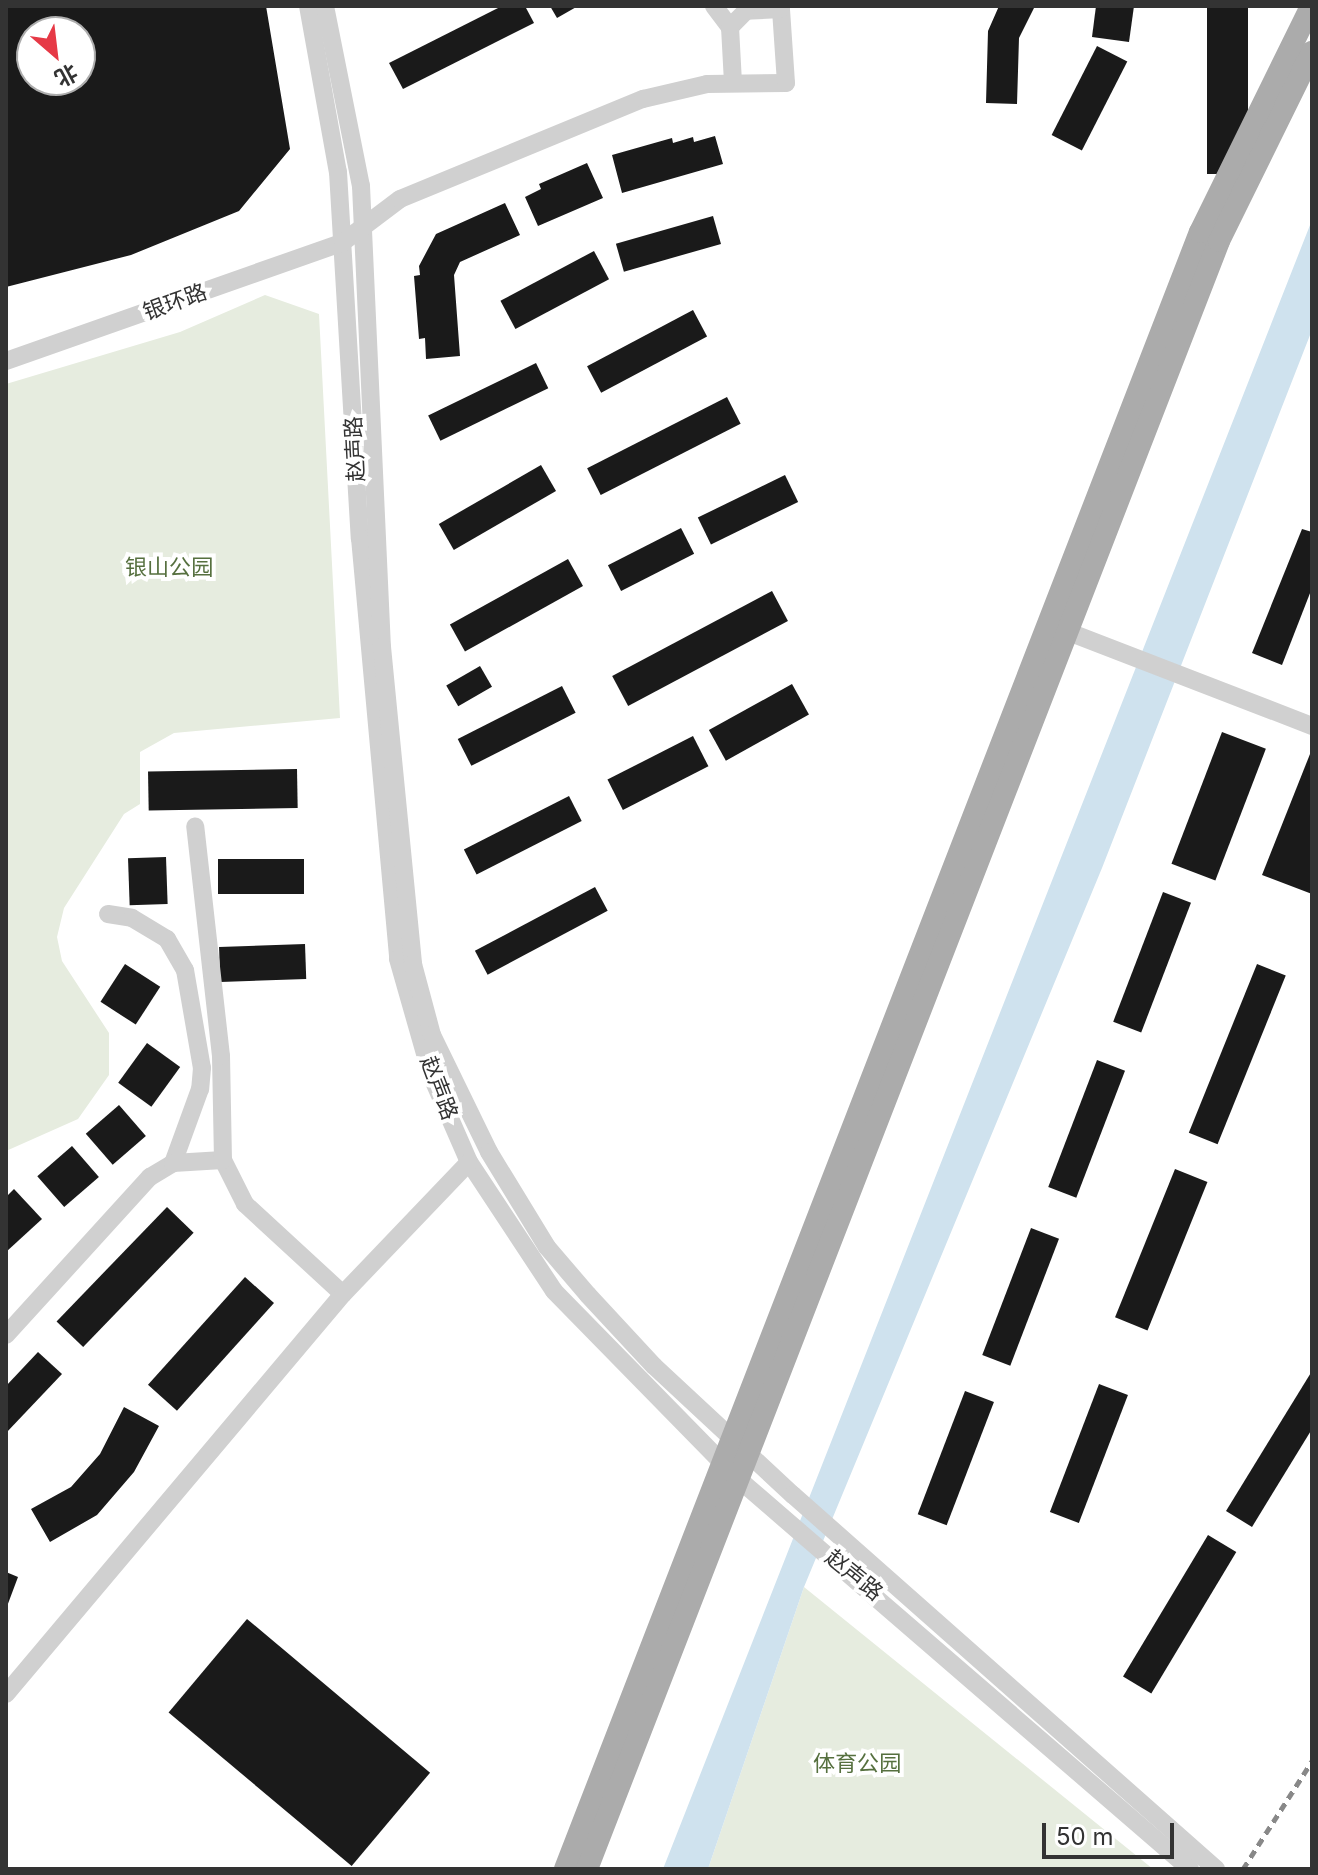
<!DOCTYPE html>
<meta charset="utf-8">
<style>
body{margin:0}
#map{position:relative;width:1318px;height:1875px;overflow:hidden;background:#fff;font-family:Inter,"Noto Sans SC",sans-serif}
div>[style]{position:absolute}
.green>*{inset:0;background:#e6ecdf}
.water>*{inset:0;background:#cfe2ee}
.building>*{inset:0;background:#1a1a1a;transform-origin:0 0}
.minor>*{height:18px;margin:-9px;padding:0 9px;transform-origin:9px;border-radius:9px;background:#d0d0d0}
.major>*{height:22px;margin:-11px;padding:0 11px;transform-origin:11px;border-radius:11px;background:#ababab}
.rail>*{height:5px;margin-top:-2.5px;transform-origin:0;background:repeating-linear-gradient(90deg,#888 0 8px,transparent 0 14px)}
span{translate:-50% -50%;white-space:nowrap;text-align:center;line-height:1.15;-webkit-text-stroke:8px #fff;paint-order:stroke}
.street-label{font-size:22px;color:#333}
.park-label{font-size:22px;color:#56703f}
.frame{position:absolute;inset:0;border:8px solid #333;pointer-events:none}
.north{position:absolute;left:16px;top:16px;width:80px;height:80px;box-sizing:border-box;background:#fff;border:2px solid #adadad;border-radius:50%;rotate:152deg;font-size:22px;font-weight:700;line-height:32px;text-align:center;color:#333}
.north::after{content:'';display:block;margin:auto;width:28px;height:36px;background:#e63946;clip-path:polygon(50% 0,100% 100%,50% 72%,0 100%)}
.scale{position:absolute;left:1042px;top:1823px;width:132px;height:36px;box-sizing:border-box;border:4px solid #333;border-top:0;padding-left:10px;font-size:24px;line-height:28px;white-space:nowrap;color:#333;-webkit-text-stroke:6px #fff;paint-order:stroke}
</style>
<div id="map">
<div class="green">
<i style="clip-path:polygon(265px 295px,319px 314px,340px 718px,174px 733px,140px 752px,140px 804px,124px 814px,64px 908px,57px 937px,62px 961px,109px 1033px,109px 1075px,78px 1119px,6px 1151px,6px 384px,180px 332px)"></i>
<i style="clip-path:polygon(804px 1587px,1153px 1869px,708px 1869px)"></i>
</div>
<div class="water">
<i style="clip-path:polygon(1312px 220px,1312px 330px,1102px 868px,804px 1587px,708px 1869px,663px 1869px)"></i>
</div>
<div class="building">
<i style="clip-path:polygon(evenodd,6px 6px,266px 6px,290px 149px,239px 211px,131px 255px,6px 287px,6px 6px,32px 32px,80px 32px,80px 80px,32px 80px,32px 32px)"></i>
<i style="clip-path:polygon(502px 6px,525px 6px,534px 23px,403px 89px,389px 63px)"></i>
<i style="clip-path:polygon(550px 6px,578px 6px,557px 18px)"></i>
<i style="clip-path:polygon(999px 6px,1035px 6px,1019px 38px,1017px 104px,986px 103px,988px 31px)"></i>
<i style="clip-path:polygon(1096px 6px,1134px 6px,1129px 42px,1092px 37px)"></i>
<i style="left:1207px;top:6px;width:41px;height:168px"></i>
<i style="left:1097px;top:46px;width:34px;height:100px;rotate:27deg"></i>
<i style="clip-path:polygon(715px 136px,723px 164px,622px 193px,612px 155px,672px 138px,673px 143px,693px 137px,694px 142px)"></i>
<i style="clip-path:polygon(587px 163px,603px 198px,538px 226px,525px 197px,541px 189px,539px 184px)"></i>
<i style="clip-path:polygon(505px 203px,520px 235px,460px 262px,454px 275px,460px 356px,426px 359px,425px 338px,419px 339px,414px 276px,420px 275px,419px 266px,436px 234px)"></i>
<i style="left:713px;top:216px;width:29px;height:101px;rotate:74deg"></i>
<i style="left:594px;top:251px;width:32px;height:106px;rotate:62deg"></i>
<i style="left:693px;top:310px;width:30px;height:120px;rotate:62deg"></i>
<i style="left:536px;top:363px;width:28px;height:120px;rotate:64deg"></i>
<i style="left:727px;top:397px;width:30px;height:157px;rotate:63deg"></i>
<i style="left:541px;top:465px;width:30px;height:118px;rotate:60deg"></i>
<i style="left:785px;top:475px;width:30px;height:97px;rotate:64deg"></i>
<i style="left:681px;top:528px;width:29px;height:82px;rotate:63deg"></i>
<i style="clip-path:polygon(1302px 529px,1312px 532px,1312px 588px,1282px 665px,1252px 653px)"></i>
<i style="left:568px;top:559px;width:31px;height:135px;rotate:61deg"></i>
<i style="left:772px;top:591px;width:34px;height:181px;rotate:62deg"></i>
<i style="left:480px;top:666px;width:24px;height:39px;rotate:60deg"></i>
<i style="left:792px;top:684px;width:35px;height:95px;rotate:61deg"></i>
<i style="left:562px;top:686px;width:30px;height:117px;rotate:63deg"></i>
<i style="left:1222px;top:732px;width:47px;height:141px;rotate:21deg"></i>
<i style="left:693px;top:736px;width:34px;height:96px;rotate:63deg"></i>
<i style="clip-path:polygon(1310px 754px,1312px 755px,1312px 894px,1262px 875px)"></i>
<i style="left:297px;top:769px;width:39px;height:149px;rotate:89deg"></i>
<i style="left:569px;top:796px;width:28px;height:118px;rotate:63deg"></i>
<i style="left:166px;top:857px;width:47px;height:38px;rotate:88deg"></i>
<i style="left:218px;top:859px;width:86px;height:35px"></i>
<i style="left:595px;top:887px;width:27px;height:136px;rotate:62deg"></i>
<i style="left:1163px;top:892px;width:30px;height:139px;rotate:21deg"></i>
<i style="left:305px;top:944px;width:35px;height:86px;rotate:88deg"></i>
<i style="left:125px;top:964px;width:42px;height:45px;rotate:33deg"></i>
<i style="left:1257px;top:964px;width:31px;height:182px;rotate:22deg"></i>
<i style="left:147px;top:1043px;width:41px;height:49px;rotate:36deg"></i>
<i style="left:1097px;top:1060px;width:30px;height:136px;rotate:21deg"></i>
<i style="left:119px;top:1105px;width:41px;height:44px;rotate:49deg"></i>
<i style="left:72px;top:1146px;width:41px;height:46px;rotate:49deg"></i>
<i style="left:1175px;top:1169px;width:35px;height:160px;rotate:22deg"></i>
<i style="clip-path:polygon(14px 1189px,42px 1219px,6px 1252px,6px 1197px)"></i>
<i style="left:167px;top:1207px;width:37px;height:159px;rotate:44deg"></i>
<i style="left:1031px;top:1228px;width:30px;height:136px;rotate:21deg"></i>
<i style="left:245px;top:1277px;width:39px;height:145px;rotate:42deg"></i>
<i style="clip-path:polygon(38px 1352px,62px 1374px,6px 1433px,6px 1386px)"></i>
<i style="clip-path:polygon(1312px 1371px,1312px 1429px,1252px 1527px,1226px 1511px)"></i>
<i style="left:1099px;top:1384px;width:31px;height:137px;rotate:21deg"></i>
<i style="left:965px;top:1391px;width:31px;height:132px;rotate:21deg"></i>
<i style="clip-path:polygon(124px 1407px,159px 1426px,134px 1472px,97px 1515px,50px 1542px,31px 1509px,71px 1487px,100px 1454px)"></i>
<i style="left:1208px;top:1535px;width:33px;height:165px;rotate:31deg"></i>
<i style="clip-path:polygon(6px 1572px,18px 1577px,6px 1609px)"></i>
<i style="left:247px;top:1619px;width:239px;height:122px;rotate:40deg"></i>
</div>
<div class="minor">
<i style="left:308px;top:6px;width:169px;rotate:79.8deg"></i>
<i style="left:338px;top:172px;width:367px;rotate:86.6deg"></i>
<i style="left:360px;top:538px;width:423px;rotate:84.8deg"></i>
<i style="left:398px;top:959px;width:121px;rotate:74.1deg"></i>
<i style="left:431px;top:1075px;width:95px;rotate:66.4deg"></i>
<i style="left:469px;top:1162px;width:154px;rotate:56.6deg"></i>
<i style="left:554px;top:1291px;width:260px;rotate:45.6deg"></i>
<i style="left:736px;top:1477px;width:600px;rotate:40.81deg"></i>
<i style="left:325px;top:6px;width:184px;rotate:78.7deg"></i>
<i style="left:361px;top:186px;width:461px;rotate:87.4deg"></i>
<i style="left:382px;top:647px;width:319px;rotate:84.4deg"></i>
<i style="left:413px;top:964px;width:73px;rotate:75deg"></i>
<i style="left:432px;top:1035px;width:130px;rotate:64deg"></i>
<i style="left:489px;top:1152px;width:111px;rotate:58.6deg"></i>
<i style="left:547px;top:1247px;width:63px;rotate:49.5deg"></i>
<i style="left:588px;top:1295px;width:97px;rotate:47.1deg"></i>
<i style="left:654px;top:1366px;width:190px;rotate:42.9deg"></i>
<i style="left:793px;top:1495px;width:565px;rotate:41.48deg"></i>
<i style="left:714px;top:6px;width:26px;rotate:53deg"></i>
<i style="left:6px;top:361px;width:357px;rotate:-19.4deg"></i>
<i style="left:343px;top:242px;width:71px;rotate:-37deg"></i>
<i style="left:400px;top:199px;width:263px;rotate:-22.4deg"></i>
<i style="left:643px;top:99px;width:66px;rotate:-13.2deg"></i>
<i style="left:707px;top:84px;width:79px;rotate:-0.7deg"></i>
<i style="left:786px;top:83px;width:74px;rotate:-93.9deg"></i>
<i style="left:781px;top:9px;width:35px;rotate:177deg"></i>
<i style="left:746px;top:11px;width:23px;rotate:135deg"></i>
<i style="left:730px;top:27px;width:56px;rotate:86.9deg"></i>
<i style="left:1066px;top:631px;width:264px;rotate:21.1deg"></i>
<i style="left:108px;top:914px;width:24px;rotate:9deg"></i>
<i style="left:132px;top:918px;width:41px;rotate:31deg"></i>
<i style="left:167px;top:939px;width:36px;rotate:60deg"></i>
<i style="left:185px;top:970px;width:99px;rotate:80.2deg"></i>
<i style="left:202px;top:1068px;width:21px;rotate:95deg"></i>
<i style="left:200px;top:1089px;width:79px;rotate:110deg"></i>
<i style="left:223px;top:1160px;width:49px;rotate:63.4deg"></i>
<i style="left:245px;top:1204px;width:133px;rotate:42.6deg"></i>
<i style="left:6px;top:1335px;width:214px;rotate:-47.7deg"></i>
<i style="left:150px;top:1177px;width:27px;rotate:-31deg"></i>
<i style="left:173px;top:1163px;width:50px;rotate:-3.4deg"></i>
<i style="left:223px;top:1160px;width:104px;rotate:-91.1deg"></i>
<i style="left:221px;top:1056px;width:231px;rotate:-96.4deg"></i>
<i style="left:6px;top:1694px;width:523px;rotate:-49.89deg"></i>
<i style="left:343px;top:1294px;width:182px;rotate:-46.3deg"></i>
</div>
<div class="major">
<i style="left:565px;top:1869px;width:1756px;rotate:-68.8deg"></i>
<i style="left:1200px;top:232px;width:252px;rotate:-63.8deg"></i>
<i style="left:587px;top:1869px;width:1746px;rotate:-68.78deg"></i>
<i style="left:1219px;top:241px;width:211px;rotate:-63.8deg"></i>
</div>
<div class="rail">
<i style="left:1243px;top:1869px;width:128px;rotate:-57.4deg"></i>
</div>
<div class="street-label">
<span style="left:175px;top:302px;rotate:-20deg">银环路</span>
<span style="left:355px;top:449px;rotate:-93deg">赵声路</span>
<span style="left:439px;top:1088px;rotate:69deg">赵声路</span>
<span style="left:854px;top:1575px;rotate:39deg">赵声路</span>
</div>
<div class="park-label">
<span style="left:169px;top:568px">银山公园</span>
<span style="left:857px;top:1764px">体育公园</span>
</div>
<div class="frame"></div>
<div class="north">北</div>
<div class="scale">50 m</div>
</div>
